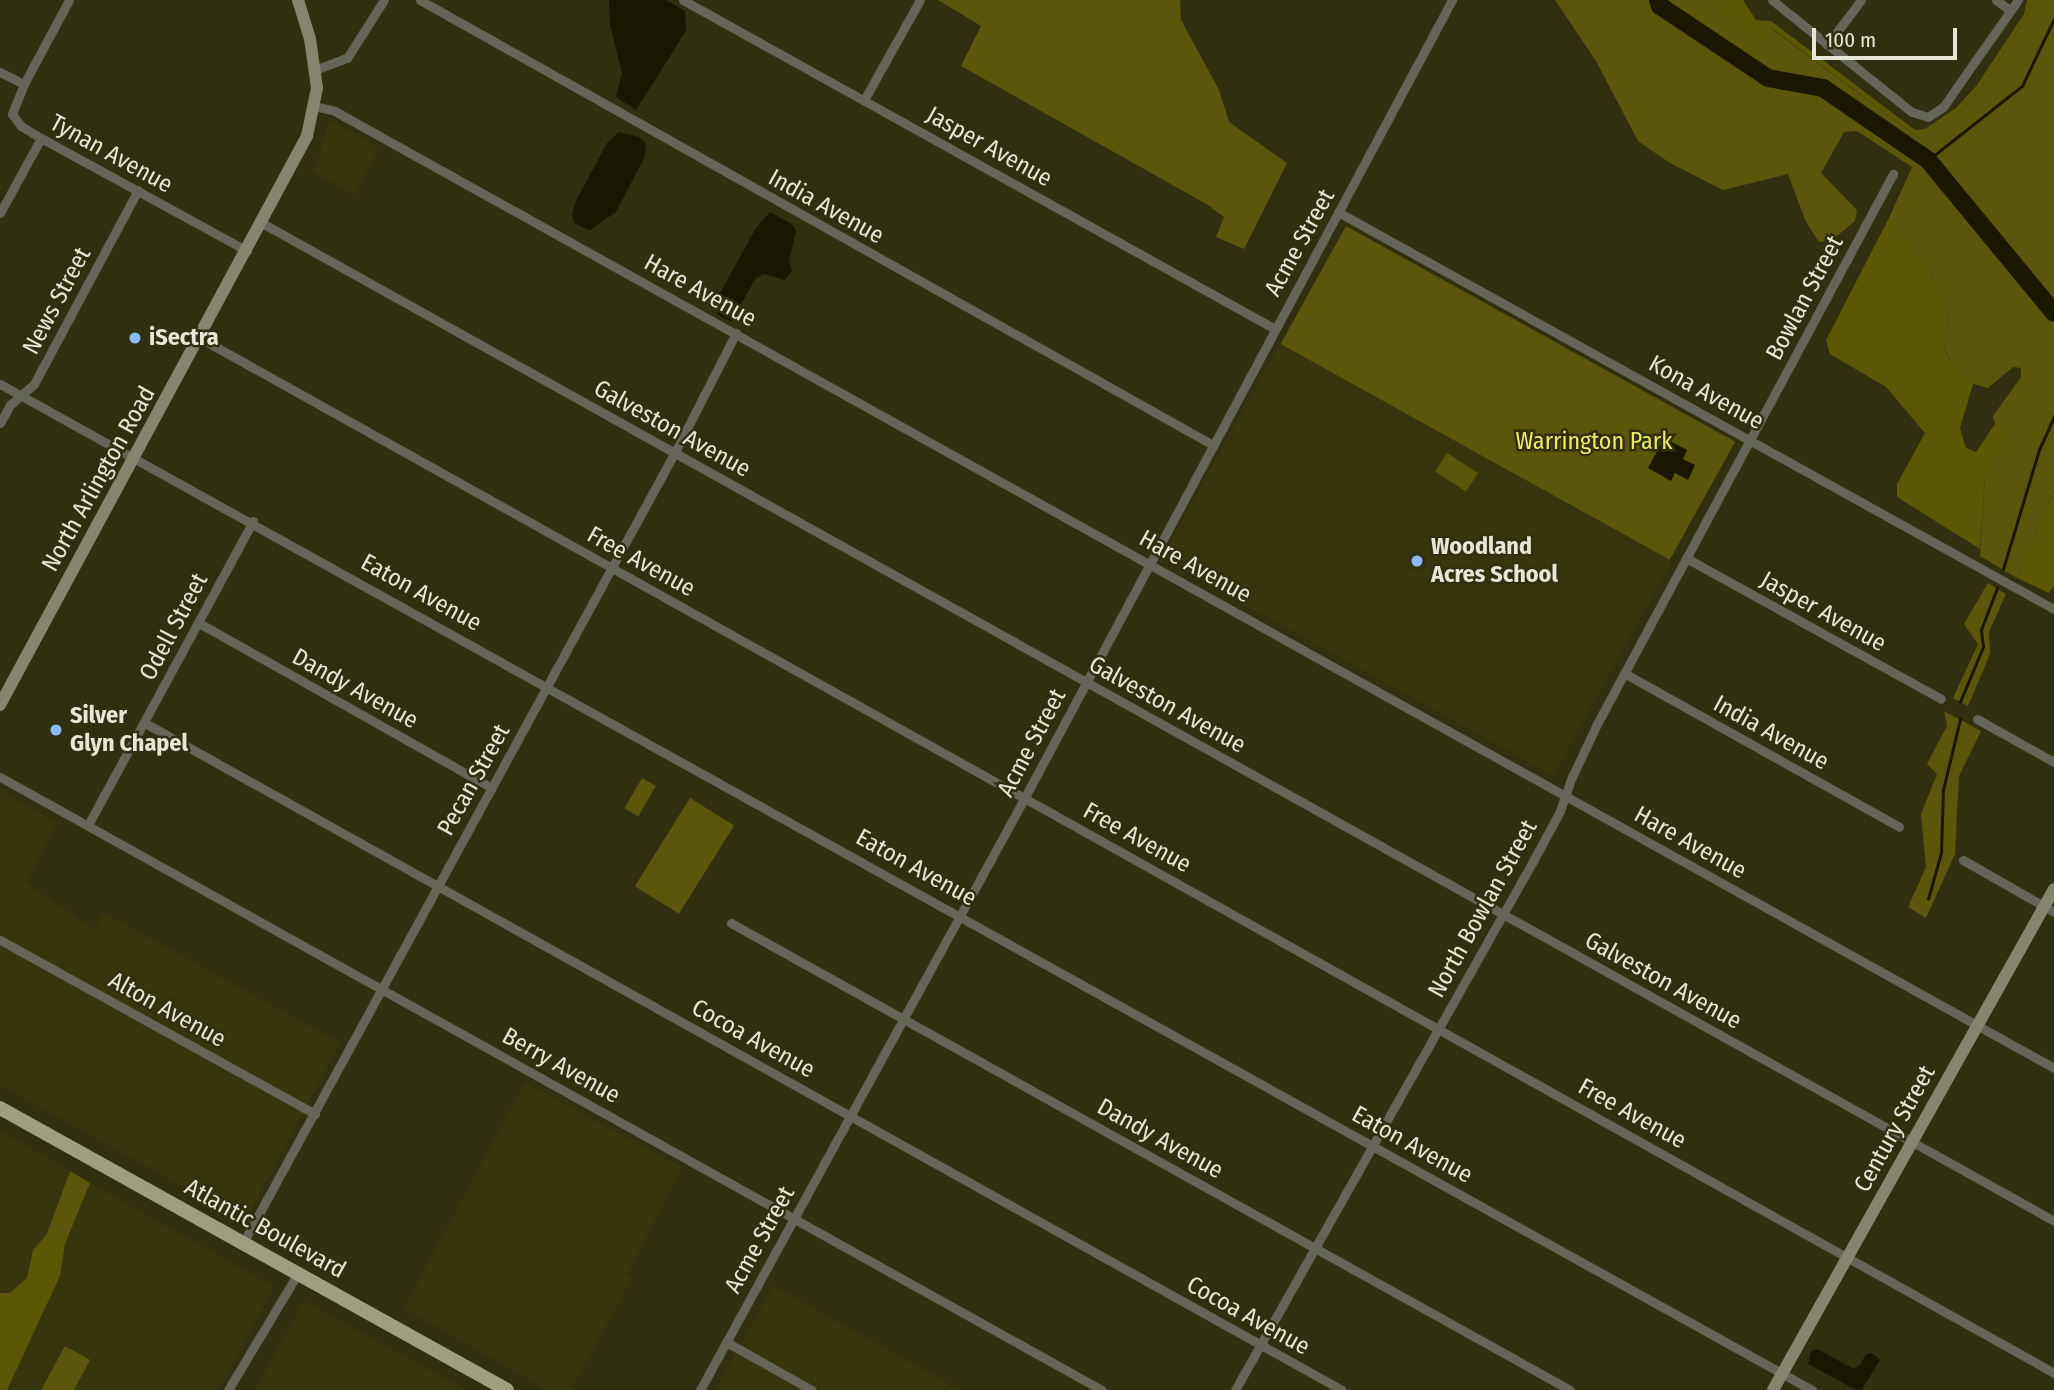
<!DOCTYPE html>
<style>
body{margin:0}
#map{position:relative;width:2054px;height:1390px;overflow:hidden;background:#302f10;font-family:"Fira Sans Condensed",sans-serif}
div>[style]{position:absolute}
.built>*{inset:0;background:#37350d;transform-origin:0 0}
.green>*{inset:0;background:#5a570c;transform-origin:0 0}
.forest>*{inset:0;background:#5b5805}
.water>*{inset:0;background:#191700}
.stream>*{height:2.5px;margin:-1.25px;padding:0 1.25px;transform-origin:1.25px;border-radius:1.25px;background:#191700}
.river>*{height:18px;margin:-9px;padding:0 9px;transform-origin:9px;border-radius:9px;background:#191700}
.street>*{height:9px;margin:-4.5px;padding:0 4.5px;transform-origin:4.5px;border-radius:4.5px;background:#666658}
.secondary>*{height:12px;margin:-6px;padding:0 6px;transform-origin:6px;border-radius:6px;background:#86866f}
.primary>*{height:14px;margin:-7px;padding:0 7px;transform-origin:7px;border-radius:7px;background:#9e9e81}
.dots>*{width:19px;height:19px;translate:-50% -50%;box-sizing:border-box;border:4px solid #302f10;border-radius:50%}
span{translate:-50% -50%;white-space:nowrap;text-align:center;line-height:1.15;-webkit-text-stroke:5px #302f10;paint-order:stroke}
.street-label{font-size:24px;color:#e6e7d4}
.poi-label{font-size:24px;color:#e6e7d4;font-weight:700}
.left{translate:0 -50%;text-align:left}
.park-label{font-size:24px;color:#ede86b}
.scale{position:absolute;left:1812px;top:28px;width:145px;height:32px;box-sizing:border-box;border:4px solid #e6e7d4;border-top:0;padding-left:9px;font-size:21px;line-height:24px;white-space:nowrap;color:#e6e7d4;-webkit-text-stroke:5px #302f10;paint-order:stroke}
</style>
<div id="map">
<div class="built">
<i style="clip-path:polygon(330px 119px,379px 148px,354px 195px,314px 172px)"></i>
<i style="left:1280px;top:344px;width:448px;height:245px;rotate:29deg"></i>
<i style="clip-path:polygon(0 790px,56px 823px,26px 883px,95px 929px,104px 913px,340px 1043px,245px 1221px,0 1085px)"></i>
<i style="clip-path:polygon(525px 1083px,682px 1167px,627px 1275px,632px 1278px,571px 1390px,548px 1390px,404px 1308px)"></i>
<i style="clip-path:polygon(0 1131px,70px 1171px,47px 1234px,33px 1250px,27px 1278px,10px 1293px,0 1293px)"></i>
<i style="clip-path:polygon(90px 1183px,274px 1287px,218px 1390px,7px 1390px,60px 1276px,65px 1244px)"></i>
<i style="clip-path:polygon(773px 1286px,960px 1390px,715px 1390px)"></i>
<i style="clip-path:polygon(304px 1301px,466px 1390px,255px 1390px)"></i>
</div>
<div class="green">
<i style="clip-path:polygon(938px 0,1180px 0,1181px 20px,1219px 90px,1229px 122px,1287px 163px,1244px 249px,1216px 237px,1224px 217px,1208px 205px,961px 66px,981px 26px)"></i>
<i style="clip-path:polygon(1555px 0,1715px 0,1711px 7px,1756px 40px,1772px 29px,1920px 139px,1960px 112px,1985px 83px,2036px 0,2054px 0,2054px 490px,2017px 578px,1980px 556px,1985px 475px,2006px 435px,1995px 424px,1993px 416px,2021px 377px,2021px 368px,2013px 367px,1988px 388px,1973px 384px,1956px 371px,1944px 347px,1948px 317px,1928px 266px,1888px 220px,1912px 167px,1857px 131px,1844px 132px,1821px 173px,1857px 210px,1855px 221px,1832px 240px,1819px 242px,1806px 222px,1788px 174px,1723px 190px,1670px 163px,1638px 141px,1596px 61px)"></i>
<i style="left:1346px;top:226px;width:445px;height:135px;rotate:29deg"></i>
<i style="left:1447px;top:453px;width:37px;height:22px;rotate:33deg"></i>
<i style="clip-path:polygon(1988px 583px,2006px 594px,1989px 632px,1990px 654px,1968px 706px,1953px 698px,1978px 644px,1964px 624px)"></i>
<i style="clip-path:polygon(1944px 711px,1981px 731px,1959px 776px,1955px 854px,1926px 918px,1908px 907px,1926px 867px,1921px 814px,1937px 774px,1927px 764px,1947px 726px)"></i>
<i style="left:642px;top:778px;width:16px;height:35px;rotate:30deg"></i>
<i style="left:690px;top:798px;width:52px;height:104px;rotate:32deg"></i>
<i style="clip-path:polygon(70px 1171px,90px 1183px,65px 1244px,60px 1235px,47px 1234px)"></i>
<i style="clip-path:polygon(65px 1346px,90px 1360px,74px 1390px,41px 1390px)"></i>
</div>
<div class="forest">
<i style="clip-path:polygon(1715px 0,1743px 0,1756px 20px,1771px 21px,1915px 130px,1925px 129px,1956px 108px,1977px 85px,2024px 14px,2027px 0,2036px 0,1985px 83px,1960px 112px,1920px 139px,1773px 29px,1757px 41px,1711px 7px)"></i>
<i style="clip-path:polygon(1888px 220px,1928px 266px,1948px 317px,1944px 348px,1956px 371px,1973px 384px,1960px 428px,1966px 448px,1976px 452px,1995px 424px,2007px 435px,1985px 475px,1980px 549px,1897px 497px,1897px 484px,1925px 433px,1886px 387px,1830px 354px,1826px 340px)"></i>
<i style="clip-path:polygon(2054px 490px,2054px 586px,2049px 593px,2017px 578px)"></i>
<i style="clip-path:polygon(47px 1234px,60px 1234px,65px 1244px,60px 1276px,7px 1390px,0 1390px,0 1293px,10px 1293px,27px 1278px,33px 1250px)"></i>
</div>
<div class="water">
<i style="clip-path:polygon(609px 0,666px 0,685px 11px,686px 31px,636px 110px,616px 97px,622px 73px,610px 24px)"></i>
<i style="clip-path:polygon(619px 132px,639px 137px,646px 143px,645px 156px,616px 212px,590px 230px,584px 228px,574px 223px,572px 214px,576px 201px,607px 143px)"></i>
<i style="clip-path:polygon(770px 212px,793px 225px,796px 231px,789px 260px,792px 271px,785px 280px,764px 274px,755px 279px,731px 322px,717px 314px,719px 295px,756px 228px)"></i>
<i style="clip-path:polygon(1664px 438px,1687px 450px,1683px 459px,1695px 465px,1688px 480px,1675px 473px,1671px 481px,1648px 468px)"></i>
<i style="clip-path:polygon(1817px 1349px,1854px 1369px,1860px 1365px,1866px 1354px,1872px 1353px,1880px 1360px,1862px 1389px,1856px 1390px,1808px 1364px,1811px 1352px)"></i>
</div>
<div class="stream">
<i style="left:1928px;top:160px;width:120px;rotate:-38.2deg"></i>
<i style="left:2022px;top:86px;width:74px;rotate:-64.5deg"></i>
<i style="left:2003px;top:569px;width:124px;rotate:-73.2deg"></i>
<i style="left:2039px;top:450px;width:36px;rotate:-66deg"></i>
<i style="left:1960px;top:702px;width:60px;rotate:-67.3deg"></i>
<i style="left:1983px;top:647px;width:17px;rotate:-97deg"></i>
<i style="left:1981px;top:630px;width:45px;rotate:-69.1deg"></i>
<i style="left:1928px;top:899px;width:48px;rotate:-74.2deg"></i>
<i style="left:1941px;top:853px;width:63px;rotate:-88.2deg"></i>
<i style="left:1943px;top:790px;width:73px;rotate:-76.5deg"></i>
</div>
<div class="river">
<i style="left:1658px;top:0;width:6px;rotate:72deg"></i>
<i style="left:1660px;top:6px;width:130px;rotate:33.7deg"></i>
<i style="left:1768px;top:78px;width:56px;rotate:10.3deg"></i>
<i style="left:1823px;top:88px;width:127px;rotate:34.4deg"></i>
<i style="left:1928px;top:160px;width:198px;rotate:50.5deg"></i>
</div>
<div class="street">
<i style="left:69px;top:0;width:95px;rotate:118.2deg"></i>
<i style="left:24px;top:84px;width:32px;rotate:112deg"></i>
<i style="left:12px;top:114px;width:15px;rotate:53deg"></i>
<i style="left:21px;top:126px;width:23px;rotate:31deg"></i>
<i style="left:41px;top:138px;width:235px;rotate:28.7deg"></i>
<i style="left:420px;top:0;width:909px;rotate:29.3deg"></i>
<i style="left:683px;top:0;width:677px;rotate:29.06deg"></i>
<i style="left:1772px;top:0;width:179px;rotate:38.7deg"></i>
<i style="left:1912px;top:112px;width:17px;rotate:17deg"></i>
<i style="left:1928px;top:117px;width:18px;rotate:-34deg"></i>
<i style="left:1943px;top:107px;width:131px;rotate:-55deg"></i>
<i style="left:1996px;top:0;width:17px;rotate:36deg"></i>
<i style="left:1827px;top:45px;width:56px;rotate:-52.9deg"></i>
<i style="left:315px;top:70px;width:34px;rotate:-21deg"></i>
<i style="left:347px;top:58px;width:69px;rotate:-57.5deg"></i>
<i style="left:0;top:72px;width:27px;rotate:27deg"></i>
<i style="left:864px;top:100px;width:115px;rotate:-60.8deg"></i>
<i style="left:314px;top:106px;width:22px;rotate:13deg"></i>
<i style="left:335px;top:111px;width:16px;rotate:30deg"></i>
<i style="left:349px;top:119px;width:1951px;rotate:29.1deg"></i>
<i style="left:1338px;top:212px;width:819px;rotate:29.01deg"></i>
<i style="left:0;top:213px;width:85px;rotate:-61.3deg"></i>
<i style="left:262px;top:223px;width:2051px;rotate:29.11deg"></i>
<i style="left:200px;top:338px;width:2123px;rotate:29.17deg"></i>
<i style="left:0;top:384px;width:2073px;rotate:29.04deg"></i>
<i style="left:0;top:423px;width:21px;rotate:-61deg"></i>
<i style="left:10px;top:405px;width:32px;rotate:-41deg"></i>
<i style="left:34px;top:384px;width:220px;rotate:-61.8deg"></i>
<i style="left:1686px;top:558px;width:291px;rotate:28.9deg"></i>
<i style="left:199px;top:623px;width:336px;rotate:29.4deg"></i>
<i style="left:1624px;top:673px;width:315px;rotate:29.2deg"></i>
<i style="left:1977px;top:719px;width:88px;rotate:29.2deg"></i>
<i style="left:145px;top:723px;width:1370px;rotate:29.13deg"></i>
<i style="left:0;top:777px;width:1261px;rotate:29.09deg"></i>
<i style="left:88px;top:825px;width:346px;rotate:-61.5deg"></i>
<i style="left:1963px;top:860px;width:105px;rotate:29.7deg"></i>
<i style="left:731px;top:923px;width:960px;rotate:29.1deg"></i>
<i style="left:0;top:940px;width:360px;rotate:28.9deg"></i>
<i style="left:243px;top:1243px;width:901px;rotate:-61.36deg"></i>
<i style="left:675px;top:452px;width:134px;rotate:-62.9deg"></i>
<i style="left:726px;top:1342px;width:98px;rotate:29.2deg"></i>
<i style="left:228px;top:1390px;width:136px;rotate:-59.1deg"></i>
<i style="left:700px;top:1390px;width:676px;rotate:-61.27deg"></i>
<i style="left:1025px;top:797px;width:904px;rotate:-61.82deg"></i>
<i style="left:1235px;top:1390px;width:605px;rotate:-60.6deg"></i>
<i style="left:1532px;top:863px;width:59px;rotate:-61.7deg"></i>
<i style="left:1560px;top:811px;width:36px;rotate:-71deg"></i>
<i style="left:1572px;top:777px;width:59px;rotate:-64.7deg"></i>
<i style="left:1597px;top:724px;width:625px;rotate:-61.71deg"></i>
</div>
<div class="secondary">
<i style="left:0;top:705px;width:647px;rotate:-61.65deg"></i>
<i style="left:307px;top:136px;width:49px;rotate:-78.2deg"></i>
<i style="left:317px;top:88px;width:49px;rotate:-98.1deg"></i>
<i style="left:310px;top:39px;width:41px;rotate:-107.1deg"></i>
<i style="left:1773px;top:1390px;width:574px;rotate:-60.71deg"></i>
</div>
<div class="primary">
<i style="left:0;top:1108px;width:580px;rotate:29.08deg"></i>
</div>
<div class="dots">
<i style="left:135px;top:338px;background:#8bbafc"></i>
<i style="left:1417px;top:561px;background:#8bbafc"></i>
<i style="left:56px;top:730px;background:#8bbafc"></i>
</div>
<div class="street-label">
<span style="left:989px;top:147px;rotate:29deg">Jasper Avenue</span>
<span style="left:111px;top:154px;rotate:29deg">Tynan Avenue</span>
<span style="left:826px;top:207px;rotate:29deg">India Avenue</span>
<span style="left:1300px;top:243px;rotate:-61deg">Acme Street</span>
<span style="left:700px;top:291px;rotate:29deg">Hare Avenue</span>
<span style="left:1805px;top:298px;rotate:-62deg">Bowlan Street</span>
<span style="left:57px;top:301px;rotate:-62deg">News Street</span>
<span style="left:1706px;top:393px;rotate:29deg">Kona Avenue</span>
<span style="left:672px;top:429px;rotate:29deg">Galveston Avenue</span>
<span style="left:99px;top:479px;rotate:-61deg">North Arlington Road</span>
<span style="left:641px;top:562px;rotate:29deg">Free Avenue</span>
<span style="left:1195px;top:567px;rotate:29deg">Hare Avenue</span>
<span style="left:421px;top:593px;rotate:29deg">Eaton Avenue</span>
<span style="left:1823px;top:612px;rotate:29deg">Jasper Avenue</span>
<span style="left:174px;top:627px;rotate:-62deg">Odell Street</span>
<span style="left:355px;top:689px;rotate:29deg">Dandy Avenue</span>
<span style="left:1167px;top:705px;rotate:29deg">Galveston Avenue</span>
<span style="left:1771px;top:733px;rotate:29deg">India Avenue</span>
<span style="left:1032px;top:743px;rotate:-62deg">Acme Street</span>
<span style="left:474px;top:780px;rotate:-61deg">Pecan Street</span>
<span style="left:1137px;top:838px;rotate:29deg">Free Avenue</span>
<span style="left:1690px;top:843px;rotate:29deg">Hare Avenue</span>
<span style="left:916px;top:868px;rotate:29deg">Eaton Avenue</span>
<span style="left:1483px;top:909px;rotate:-61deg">North Bowlan Street</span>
<span style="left:1663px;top:981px;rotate:29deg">Galveston Avenue</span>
<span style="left:167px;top:1010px;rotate:29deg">Alton Avenue</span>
<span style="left:753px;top:1039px;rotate:29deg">Cocoa Avenue</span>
<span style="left:561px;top:1066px;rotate:29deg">Berry Avenue</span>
<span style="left:1632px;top:1114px;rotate:29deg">Free Avenue</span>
<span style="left:1895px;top:1129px;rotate:-61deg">Century Street</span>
<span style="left:1160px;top:1139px;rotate:29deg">Dandy Avenue</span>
<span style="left:1412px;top:1145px;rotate:29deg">Eaton Avenue</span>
<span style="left:265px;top:1229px;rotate:29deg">Atlantic Boulevard</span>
<span style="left:760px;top:1240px;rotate:-61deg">Acme Street</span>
<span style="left:1248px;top:1316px;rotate:29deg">Cocoa Avenue</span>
</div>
<div class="poi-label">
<span class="left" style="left:149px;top:338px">iSectra</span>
<span class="left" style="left:1431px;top:561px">Woodland<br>Acres School</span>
<span class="left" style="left:70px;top:730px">Silver<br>Glyn Chapel</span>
</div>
<div class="park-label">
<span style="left:1594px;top:442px">Warrington Park</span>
</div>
<div class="scale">100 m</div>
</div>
